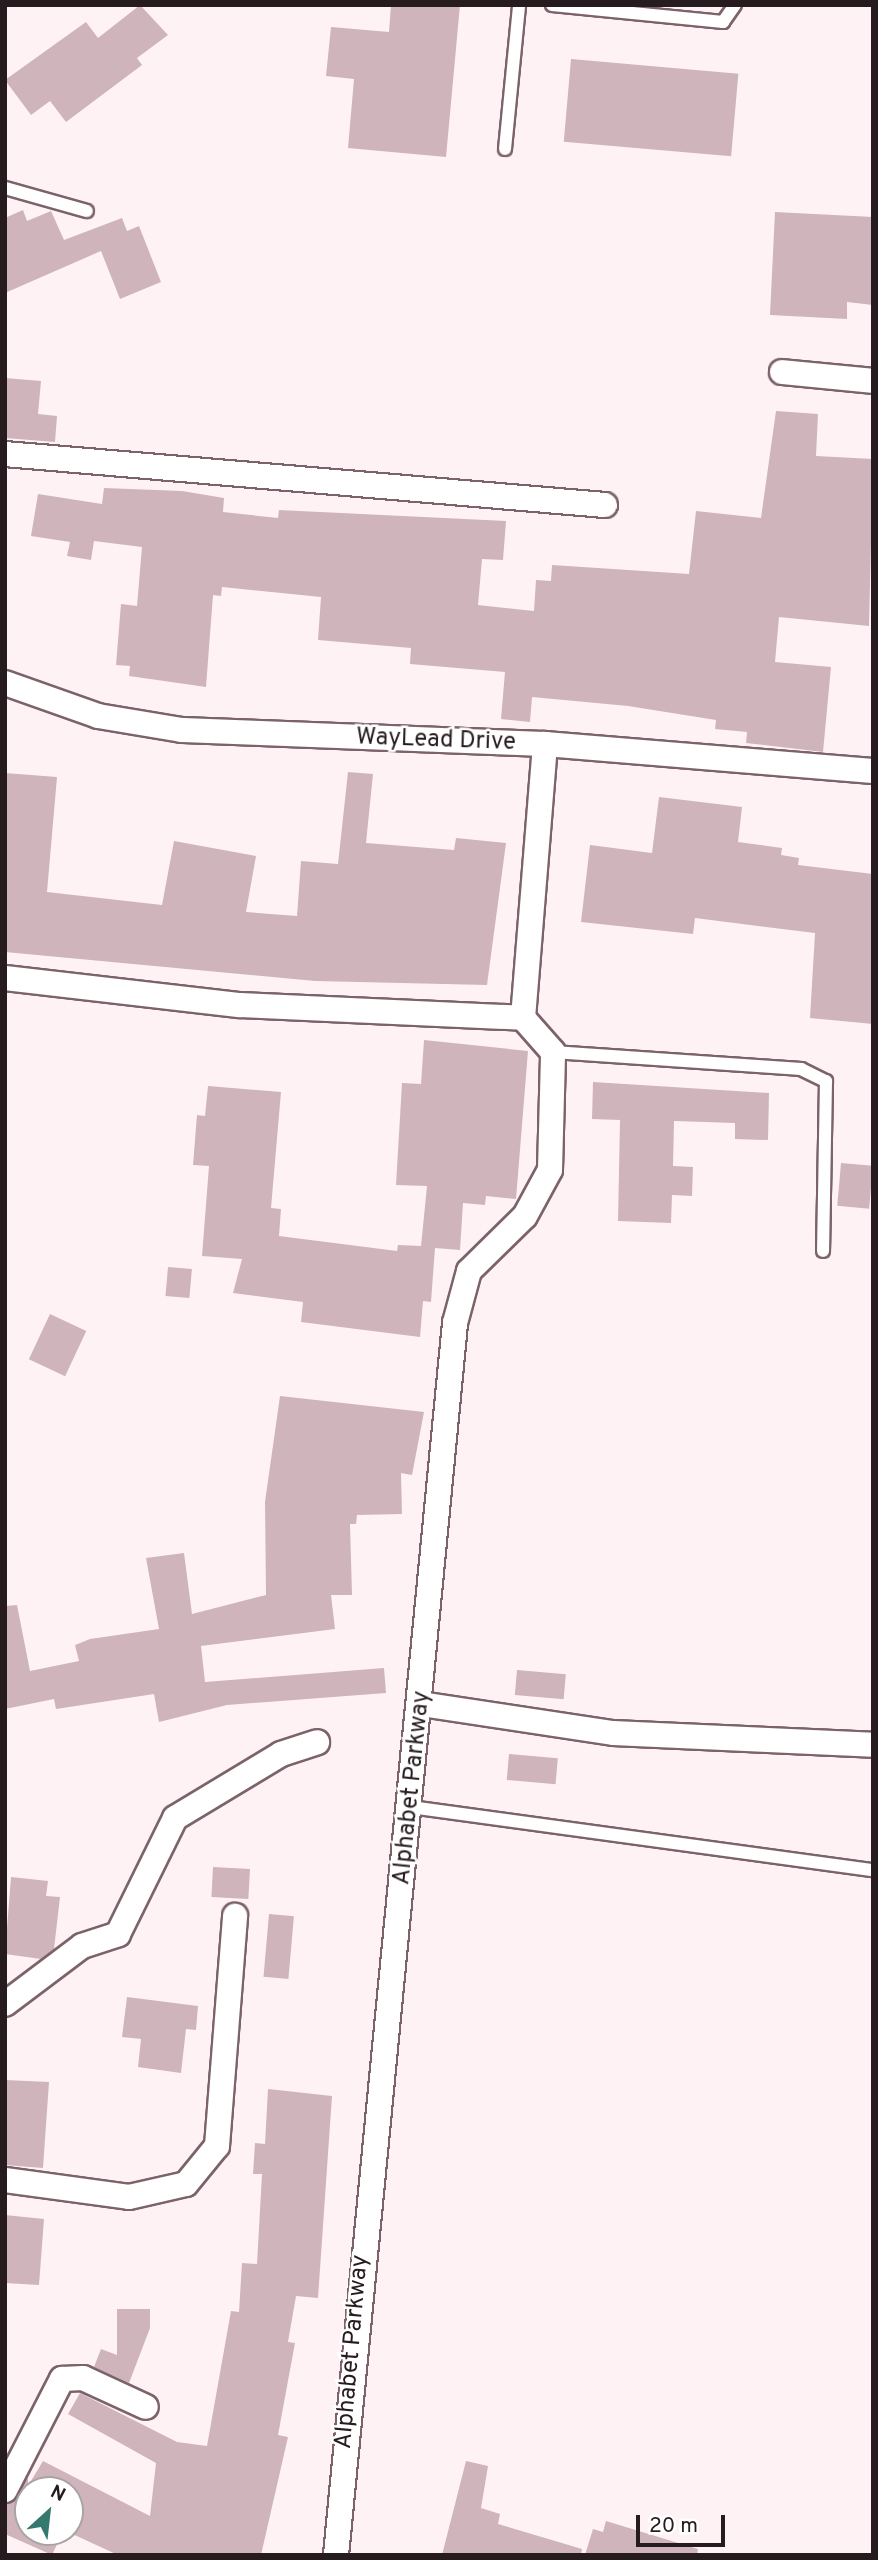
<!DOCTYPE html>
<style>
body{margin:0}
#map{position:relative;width:878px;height:2560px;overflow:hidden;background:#fef2f5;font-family:Overpass,sans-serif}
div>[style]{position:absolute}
.building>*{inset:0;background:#d0b4bb;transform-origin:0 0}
.roads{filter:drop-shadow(2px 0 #7c636a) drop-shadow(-2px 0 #7c636a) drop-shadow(0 2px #7c636a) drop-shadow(0 -2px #7c636a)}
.lane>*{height:12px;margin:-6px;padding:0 6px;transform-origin:6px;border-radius:6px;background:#fff}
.street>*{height:24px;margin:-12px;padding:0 12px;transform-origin:12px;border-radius:12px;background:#fff}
span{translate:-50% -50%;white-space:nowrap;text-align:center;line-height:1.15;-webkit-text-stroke:5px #fff;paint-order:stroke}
.street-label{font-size:24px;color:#261c1f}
.frame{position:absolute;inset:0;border:7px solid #261c1f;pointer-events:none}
.north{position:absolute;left:14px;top:2476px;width:70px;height:70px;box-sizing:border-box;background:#fff;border:2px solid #a8a4a5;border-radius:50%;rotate:27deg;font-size:19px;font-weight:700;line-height:28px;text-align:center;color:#261c1f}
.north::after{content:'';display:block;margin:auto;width:24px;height:32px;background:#34796d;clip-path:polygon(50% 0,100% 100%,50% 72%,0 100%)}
.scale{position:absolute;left:636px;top:2515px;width:89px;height:32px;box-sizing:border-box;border:4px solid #261c1f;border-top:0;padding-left:9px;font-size:21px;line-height:24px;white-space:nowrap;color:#261c1f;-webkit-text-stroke:5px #fff;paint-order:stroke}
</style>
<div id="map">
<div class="building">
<i style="clip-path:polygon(140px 5px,168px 35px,137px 58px,142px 65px,66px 122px,50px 101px,31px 115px,5px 80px,86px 22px,98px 38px)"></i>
<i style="clip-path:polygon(391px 5px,460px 5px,446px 157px,348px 148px,354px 79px,326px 76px,331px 27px,389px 32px)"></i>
<i style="left:571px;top:59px;width:168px;height:83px;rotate:5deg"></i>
<i style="clip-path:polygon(23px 210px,27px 221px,51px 211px,64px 240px,122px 218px,127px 231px,139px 226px,161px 282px,120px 299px,101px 251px,5px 293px,5px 218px)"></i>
<i style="clip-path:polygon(775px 212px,873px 217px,873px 305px,847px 302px,847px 319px,770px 315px)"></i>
<i style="clip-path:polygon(5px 378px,41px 381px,38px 414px,57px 416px,55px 442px,5px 438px)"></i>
<i style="clip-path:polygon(776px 411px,818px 414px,816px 456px,873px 459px,869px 626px,779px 617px,775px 662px,831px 667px,823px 752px,746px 743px,747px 732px,715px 729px,716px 720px,628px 706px,532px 697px,530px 722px,501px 719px,505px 672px,410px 664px,411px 648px,318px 640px,321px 597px,222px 587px,221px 596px,213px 595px,206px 687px,129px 676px,130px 666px,116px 665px,121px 604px,137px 606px,142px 547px,94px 541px,91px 560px,67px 556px,70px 542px,31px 536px,38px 494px,102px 504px,104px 488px,182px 491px,224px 498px,223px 512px,278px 518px,279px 510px,506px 521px,503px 560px,482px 559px,478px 605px,534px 611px,536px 580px,551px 581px,552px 565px,689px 574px,696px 511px,761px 518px)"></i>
<i style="clip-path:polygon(348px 772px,373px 774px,366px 843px,454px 850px,456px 838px,506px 843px,487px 985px,315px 981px,5px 952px,5px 773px,57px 777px,47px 892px,162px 905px,174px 841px,256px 856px,246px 912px,297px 916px,301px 861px,338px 864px)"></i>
<i style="clip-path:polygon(659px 797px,742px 807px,738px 842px,782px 848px,781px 855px,799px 858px,798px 865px,873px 874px,873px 1024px,810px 1018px,815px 933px,695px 918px,693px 934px,581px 922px,590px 845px,652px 853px)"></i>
<i style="clip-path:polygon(424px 1040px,528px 1051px,516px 1199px,486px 1196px,485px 1205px,463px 1203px,460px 1250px,435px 1248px,431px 1302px,423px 1301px,420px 1337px,301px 1322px,303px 1302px,233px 1293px,242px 1259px,202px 1256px,209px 1166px,193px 1165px,197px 1115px,205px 1116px,208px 1086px,281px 1092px,271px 1208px,281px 1209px,279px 1236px,397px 1251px,398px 1245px,421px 1246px,427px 1186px,396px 1185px,402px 1083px,421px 1084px)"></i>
<i style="clip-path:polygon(593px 1082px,769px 1093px,768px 1140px,735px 1139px,735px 1123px,674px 1121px,673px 1166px,693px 1167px,692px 1196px,672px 1195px,671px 1223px,618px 1221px,620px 1120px,592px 1119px)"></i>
<i style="left:841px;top:1163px;width:32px;height:43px;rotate:5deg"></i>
<i style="left:168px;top:1267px;width:24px;height:29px;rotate:5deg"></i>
<i style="left:50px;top:1314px;width:40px;height:50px;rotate:25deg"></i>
<i style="clip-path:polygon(280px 1396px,424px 1412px,412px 1475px,401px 1473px,402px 1514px,357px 1515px,356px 1524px,350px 1524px,352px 1595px,331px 1595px,335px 1629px,201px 1646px,205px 1682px,384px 1668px,386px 1693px,227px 1705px,159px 1722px,154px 1694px,56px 1709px,54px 1699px,5px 1709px,5px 1606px,17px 1605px,30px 1671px,79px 1661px,75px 1645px,90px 1639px,159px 1629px,146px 1558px,184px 1553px,192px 1614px,266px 1595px,265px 1502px)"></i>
<i style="left:517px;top:1670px;width:49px;height:25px;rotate:5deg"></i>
<i style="left:509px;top:1754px;width:49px;height:26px;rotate:5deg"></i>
<i style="left:213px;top:1867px;width:37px;height:30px;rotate:3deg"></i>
<i style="clip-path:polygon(11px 1877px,48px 1881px,46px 1896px,60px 1897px,54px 1949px,41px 1959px,5px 1954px)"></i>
<i style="left:269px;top:1914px;width:25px;height:63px;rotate:5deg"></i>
<i style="clip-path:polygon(127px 1997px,198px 2006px,196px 2030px,186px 2029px,181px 2073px,138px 2067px,141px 2039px,122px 2037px)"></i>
<i style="clip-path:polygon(5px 2080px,49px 2082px,43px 2168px,5px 2165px)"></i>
<i style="clip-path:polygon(268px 2089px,332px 2096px,318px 2298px,296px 2296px,288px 2342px,295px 2343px,278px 2435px,288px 2437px,261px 2555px,118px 2555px,68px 2532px,70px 2490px,28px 2490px,28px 2532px,63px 2532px,52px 2555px,5px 2534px,5px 2505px,28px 2478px,28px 2486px,43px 2461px,150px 2516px,156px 2463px,68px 2414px,80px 2393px,177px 2442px,207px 2446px,231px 2311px,239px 2312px,242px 2263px,257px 2264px,262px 2174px,253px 2174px,255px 2143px,265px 2144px)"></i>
<i style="clip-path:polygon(5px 2215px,44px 2219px,39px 2285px,5px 2283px)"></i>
<i style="clip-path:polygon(117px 2309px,150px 2309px,150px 2328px,129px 2383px,94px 2367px,101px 2349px,117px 2355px)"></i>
<i style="clip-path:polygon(466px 2461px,488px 2466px,481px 2508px,500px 2514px,498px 2524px,582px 2549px,581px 2555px,442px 2555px)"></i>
<i style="clip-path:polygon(606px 2521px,698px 2549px,697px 2555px,585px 2555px,593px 2529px,603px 2532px)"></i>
</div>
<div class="roads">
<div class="lane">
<i style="left:552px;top:5px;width:172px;rotate:5.7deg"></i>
<i style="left:723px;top:22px;width:21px;rotate:-55deg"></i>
<i style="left:505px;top:149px;width:145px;rotate:-84.4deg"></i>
<i style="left:5px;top:188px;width:85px;rotate:15.7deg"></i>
<i style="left:553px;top:1052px;width:249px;rotate:3.9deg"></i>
<i style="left:801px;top:1069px;width:28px;rotate:26deg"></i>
<i style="left:826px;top:1081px;width:170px;rotate:91deg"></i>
<i style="left:411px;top:1807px;width:466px;rotate:7.8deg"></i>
</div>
<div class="street">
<i style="left:782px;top:372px;width:91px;rotate:5.6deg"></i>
<i style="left:5px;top:454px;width:602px;rotate:4.86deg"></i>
<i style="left:5px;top:683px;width:99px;rotate:19.5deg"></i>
<i style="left:98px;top:716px;width:85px;rotate:9.5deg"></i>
<i style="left:182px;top:730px;width:363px;rotate:2.2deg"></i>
<i style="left:545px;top:744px;width:329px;rotate:4.7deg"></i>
<i style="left:5px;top:978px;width:237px;rotate:6.6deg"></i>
<i style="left:240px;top:1005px;width:283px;rotate:2.6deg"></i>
<i style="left:523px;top:1018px;width:275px;rotate:-85.4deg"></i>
<i style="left:421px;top:1704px;width:194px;rotate:8.6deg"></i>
<i style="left:613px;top:1733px;width:260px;rotate:2.6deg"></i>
<i style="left:5px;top:2004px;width:96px;rotate:-37deg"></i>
<i style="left:82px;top:1946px;width:38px;rotate:-18deg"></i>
<i style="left:118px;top:1934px;width:129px;rotate:-63.8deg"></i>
<i style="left:175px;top:1818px;width:124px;rotate:-31.1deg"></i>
<i style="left:281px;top:1754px;width:38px;rotate:-18deg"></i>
<i style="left:5px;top:2180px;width:125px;rotate:7.8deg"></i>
<i style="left:129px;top:2197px;width:58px;rotate:-12.8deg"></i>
<i style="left:186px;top:2184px;width:49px;rotate:-50.8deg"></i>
<i style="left:217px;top:2146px;width:231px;rotate:-85.5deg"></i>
<i style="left:5px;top:2490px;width:125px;rotate:-62.8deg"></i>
<i style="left:62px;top:2379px;width:21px;rotate:-3deg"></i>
<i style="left:83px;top:2378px;width:69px;rotate:24.7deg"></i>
<i style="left:336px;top:2555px;width:1238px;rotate:-84.48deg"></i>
<i style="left:455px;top:1323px;width:54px;rotate:-74.9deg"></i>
<i style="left:469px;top:1271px;width:78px;rotate:-44.5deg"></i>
<i style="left:525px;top:1216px;width:52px;rotate:-61.5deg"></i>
<i style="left:550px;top:1170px;width:118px;rotate:-88.5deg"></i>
<i style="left:553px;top:1052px;width:45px;rotate:-131.4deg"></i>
</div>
</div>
<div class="street-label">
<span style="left:436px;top:741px;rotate:2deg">WayLead Drive</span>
<span style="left:413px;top:1788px;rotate:-84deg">Alphabet Parkway</span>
<span style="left:353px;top:2352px;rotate:-85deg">Alphabet Parkway</span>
</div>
<div class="frame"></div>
<div class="north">N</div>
<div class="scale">20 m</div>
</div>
